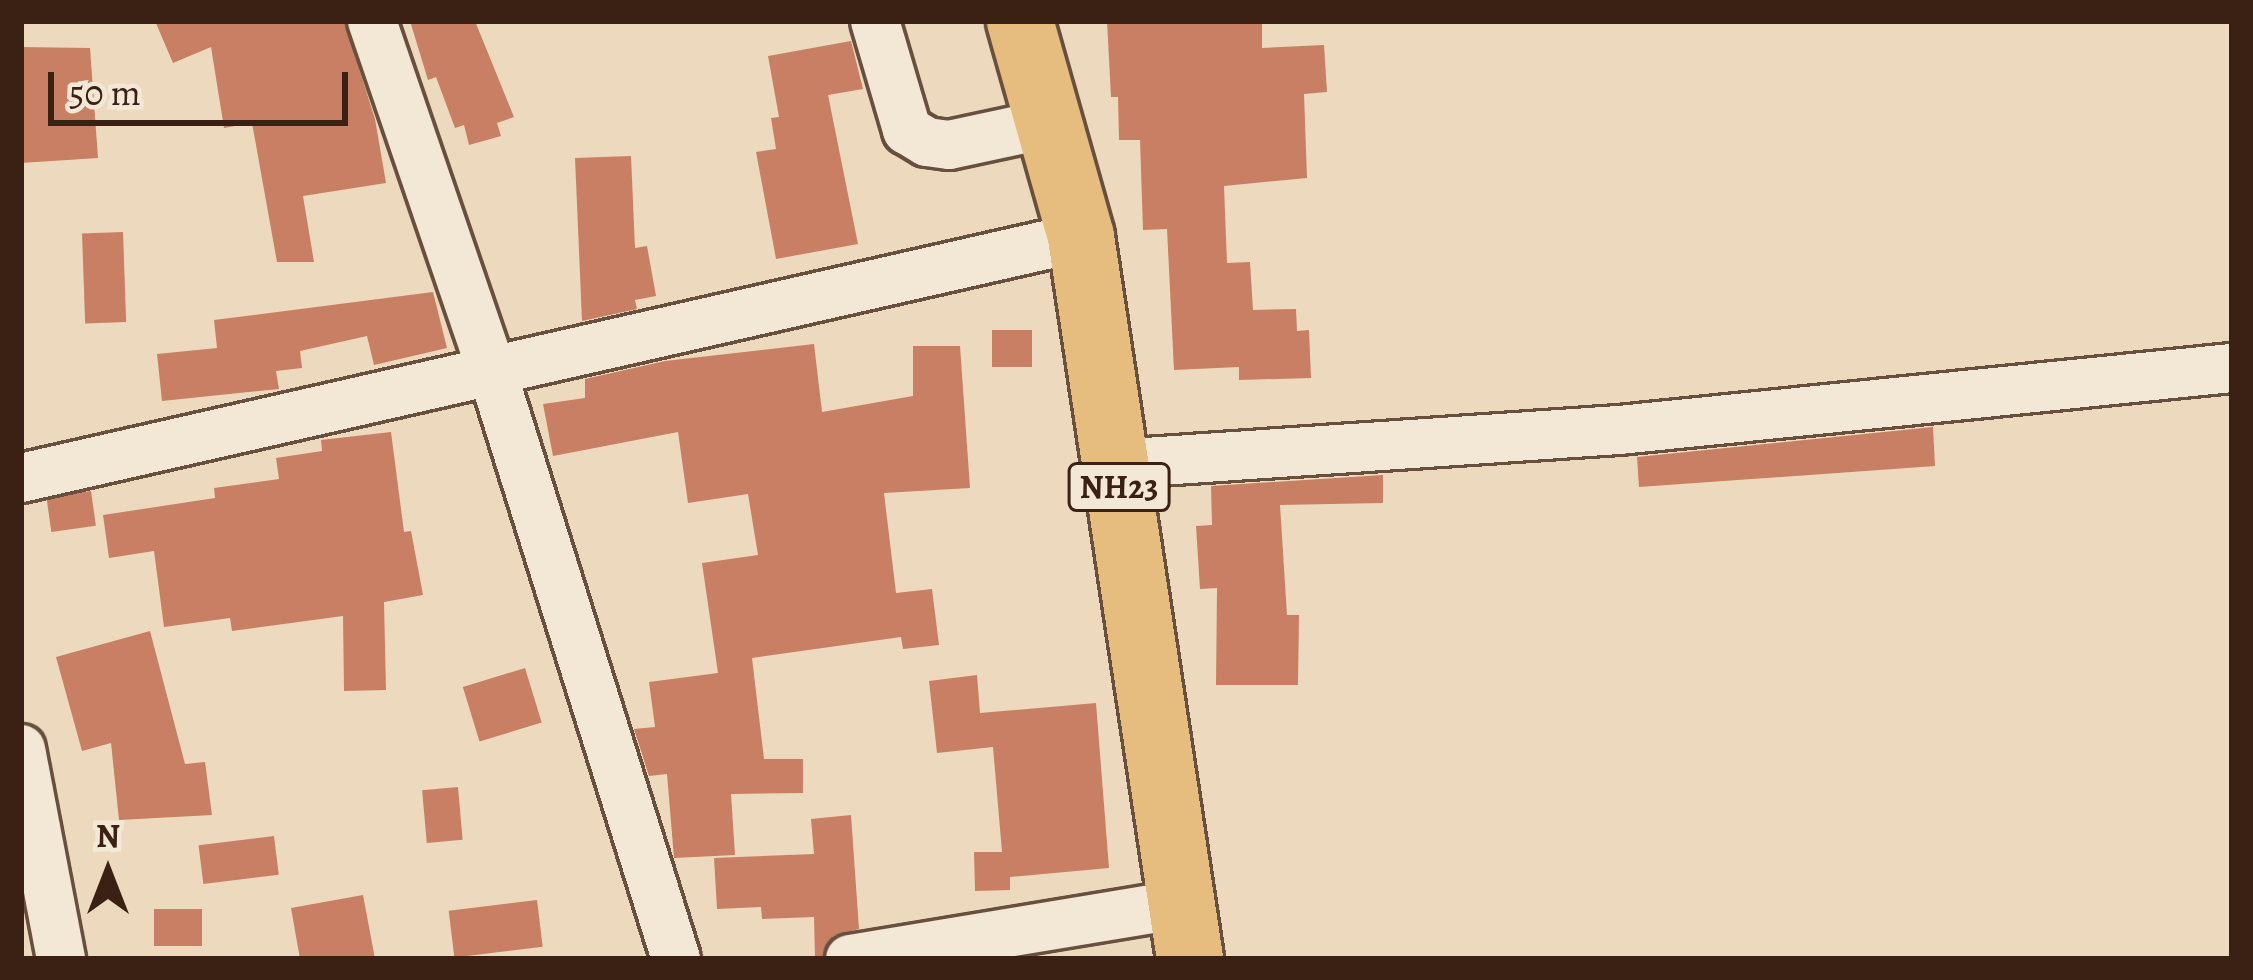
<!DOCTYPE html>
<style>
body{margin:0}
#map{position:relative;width:2253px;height:980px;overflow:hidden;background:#eddabe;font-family:Alegreya,serif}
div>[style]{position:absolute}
.building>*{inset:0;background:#c87f63;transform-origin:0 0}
.roads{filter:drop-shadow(3px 0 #684f3e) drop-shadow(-3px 0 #684f3e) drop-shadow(0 3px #684f3e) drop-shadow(0 -3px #684f3e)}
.minor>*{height:48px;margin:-24px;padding:0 24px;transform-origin:24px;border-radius:24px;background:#f3e7d5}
.highway>*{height:66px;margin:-33px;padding:0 33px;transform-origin:33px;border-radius:33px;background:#e6bd7f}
span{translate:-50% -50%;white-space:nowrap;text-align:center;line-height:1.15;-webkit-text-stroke:9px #f3e7d5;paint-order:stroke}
.shield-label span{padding:3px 9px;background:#f3e7d5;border:3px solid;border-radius:9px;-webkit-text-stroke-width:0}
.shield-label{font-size:33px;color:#3b2113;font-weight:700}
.frame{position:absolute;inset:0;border:24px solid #3b2113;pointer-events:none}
.north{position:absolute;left:48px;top:812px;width:120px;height:120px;-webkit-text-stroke:9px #f3e7d5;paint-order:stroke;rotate:0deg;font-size:33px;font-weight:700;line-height:48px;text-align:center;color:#3b2113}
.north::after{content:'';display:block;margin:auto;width:42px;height:54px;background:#3b2113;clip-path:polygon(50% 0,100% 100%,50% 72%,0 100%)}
.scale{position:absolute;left:48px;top:72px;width:300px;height:54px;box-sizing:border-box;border:6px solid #3b2113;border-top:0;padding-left:15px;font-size:36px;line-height:42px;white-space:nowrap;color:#3b2113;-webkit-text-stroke:9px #f3e7d5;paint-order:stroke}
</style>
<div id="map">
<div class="building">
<i style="clip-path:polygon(155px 21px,344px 21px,375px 119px,386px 183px,303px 196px,314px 262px,277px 262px,252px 123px,224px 128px,211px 47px,173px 63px)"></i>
<i style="clip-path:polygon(410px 21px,475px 21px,514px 117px,497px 123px,501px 136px,469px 145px,464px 125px,455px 128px,436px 77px,428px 80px)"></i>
<i style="clip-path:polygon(1107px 21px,1262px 21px,1262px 48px,1324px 45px,1327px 92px,1304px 94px,1307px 178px,1224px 186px,1227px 263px,1250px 262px,1253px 310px,1296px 309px,1297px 331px,1309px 330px,1311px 378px,1239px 380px,1239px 367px,1174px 370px,1167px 229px,1143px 230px,1140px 140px,1119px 140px,1118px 97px,1111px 97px)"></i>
<i style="clip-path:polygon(851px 41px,863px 89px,828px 95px,858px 244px,776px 259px,756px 152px,776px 149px,771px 118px,779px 117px,768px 56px)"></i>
<i style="clip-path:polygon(21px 47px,90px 48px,98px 158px,21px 163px)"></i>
<i style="clip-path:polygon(631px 156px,635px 248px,647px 246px,656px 296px,635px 300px,637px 309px,582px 321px,575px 158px)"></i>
<i style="left:123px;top:232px;width:90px;height:41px;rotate:88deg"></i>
<i style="clip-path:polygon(433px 292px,447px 348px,374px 365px,367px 336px,300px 351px,302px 368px,276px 371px,279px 389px,162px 401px,157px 354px,217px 348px,214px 320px)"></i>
<i style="left:992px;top:330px;width:40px;height:37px"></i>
<i style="clip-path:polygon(814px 344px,822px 412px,913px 396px,913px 346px,960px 346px,970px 488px,884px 493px,896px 593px,932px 589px,939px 645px,903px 649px,901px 637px,752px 658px,764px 759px,803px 759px,803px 793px,731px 794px,735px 855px,674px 858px,667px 774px,649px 776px,634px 729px,655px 727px,649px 682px,718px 673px,702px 563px,758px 555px,748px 494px,688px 503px,678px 432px,553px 456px,543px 404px,585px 398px,585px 379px,665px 361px)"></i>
<i style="clip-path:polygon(1933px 427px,1935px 466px,1639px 487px,1637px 457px)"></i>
<i style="clip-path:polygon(391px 432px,404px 532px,411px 531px,423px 595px,384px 602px,386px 690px,344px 691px,343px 616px,232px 631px,230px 618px,164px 627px,154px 551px,109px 558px,103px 515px,215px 498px,214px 488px,279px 479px,276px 458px,322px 451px,321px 440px)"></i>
<i style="clip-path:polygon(1383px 475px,1383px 503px,1280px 505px,1287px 615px,1299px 615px,1298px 685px,1216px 685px,1217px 588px,1200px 589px,1196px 526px,1212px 525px,1211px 486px)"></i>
<i style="left:91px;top:491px;width:35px;height:45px;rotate:82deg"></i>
<i style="clip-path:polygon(150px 631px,185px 764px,205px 762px,212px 815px,119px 820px,111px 743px,82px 751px,56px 657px)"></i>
<i style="left:525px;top:668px;width:57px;height:65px;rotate:73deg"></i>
<i style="clip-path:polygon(977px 675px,980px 713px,1096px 703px,1109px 868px,1010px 877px,1010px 890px,975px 891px,974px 852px,1002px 852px,993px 747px,937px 753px,929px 681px)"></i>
<i style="left:458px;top:787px;width:53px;height:36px;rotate:85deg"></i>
<i style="clip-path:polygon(851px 815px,859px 929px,833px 936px,822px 959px,815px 959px,814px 917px,762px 919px,761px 907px,717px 909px,714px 858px,814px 854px,811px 819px)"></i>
<i style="left:274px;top:836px;width:39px;height:76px;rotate:83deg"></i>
<i style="clip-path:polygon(363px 895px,375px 959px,300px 959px,291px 908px)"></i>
<i style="left:537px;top:900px;width:47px;height:89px;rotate:83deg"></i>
<i style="left:202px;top:909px;width:37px;height:48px;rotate:90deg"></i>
</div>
<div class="roads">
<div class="minor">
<i style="left:372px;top:21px;width:370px;rotate:71.1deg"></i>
<i style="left:492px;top:371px;width:616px;rotate:72.62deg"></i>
<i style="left:875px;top:21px;width:114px;rotate:73.6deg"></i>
<i style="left:907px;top:130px;width:23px;rotate:31deg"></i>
<i style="left:927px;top:142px;width:22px;rotate:8deg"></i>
<i style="left:949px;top:145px;width:105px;rotate:-12.1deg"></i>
<i style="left:1116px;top:464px;width:504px;rotate:-3.87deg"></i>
<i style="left:1619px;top:430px;width:616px;rotate:-5.78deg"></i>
<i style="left:21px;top:478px;width:1087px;rotate:-12.81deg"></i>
<i style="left:21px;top:749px;width:214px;rotate:79.2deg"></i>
<i style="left:850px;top:959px;width:337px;rotate:-9.4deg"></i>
</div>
<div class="highway">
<i style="left:1020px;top:21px;width:224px;rotate:74.2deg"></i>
<i style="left:1081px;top:237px;width:730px;rotate:81.41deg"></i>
</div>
</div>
<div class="shield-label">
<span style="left:1119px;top:487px">NH23</span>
</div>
<div class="frame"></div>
<div class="north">N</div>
<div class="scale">50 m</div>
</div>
